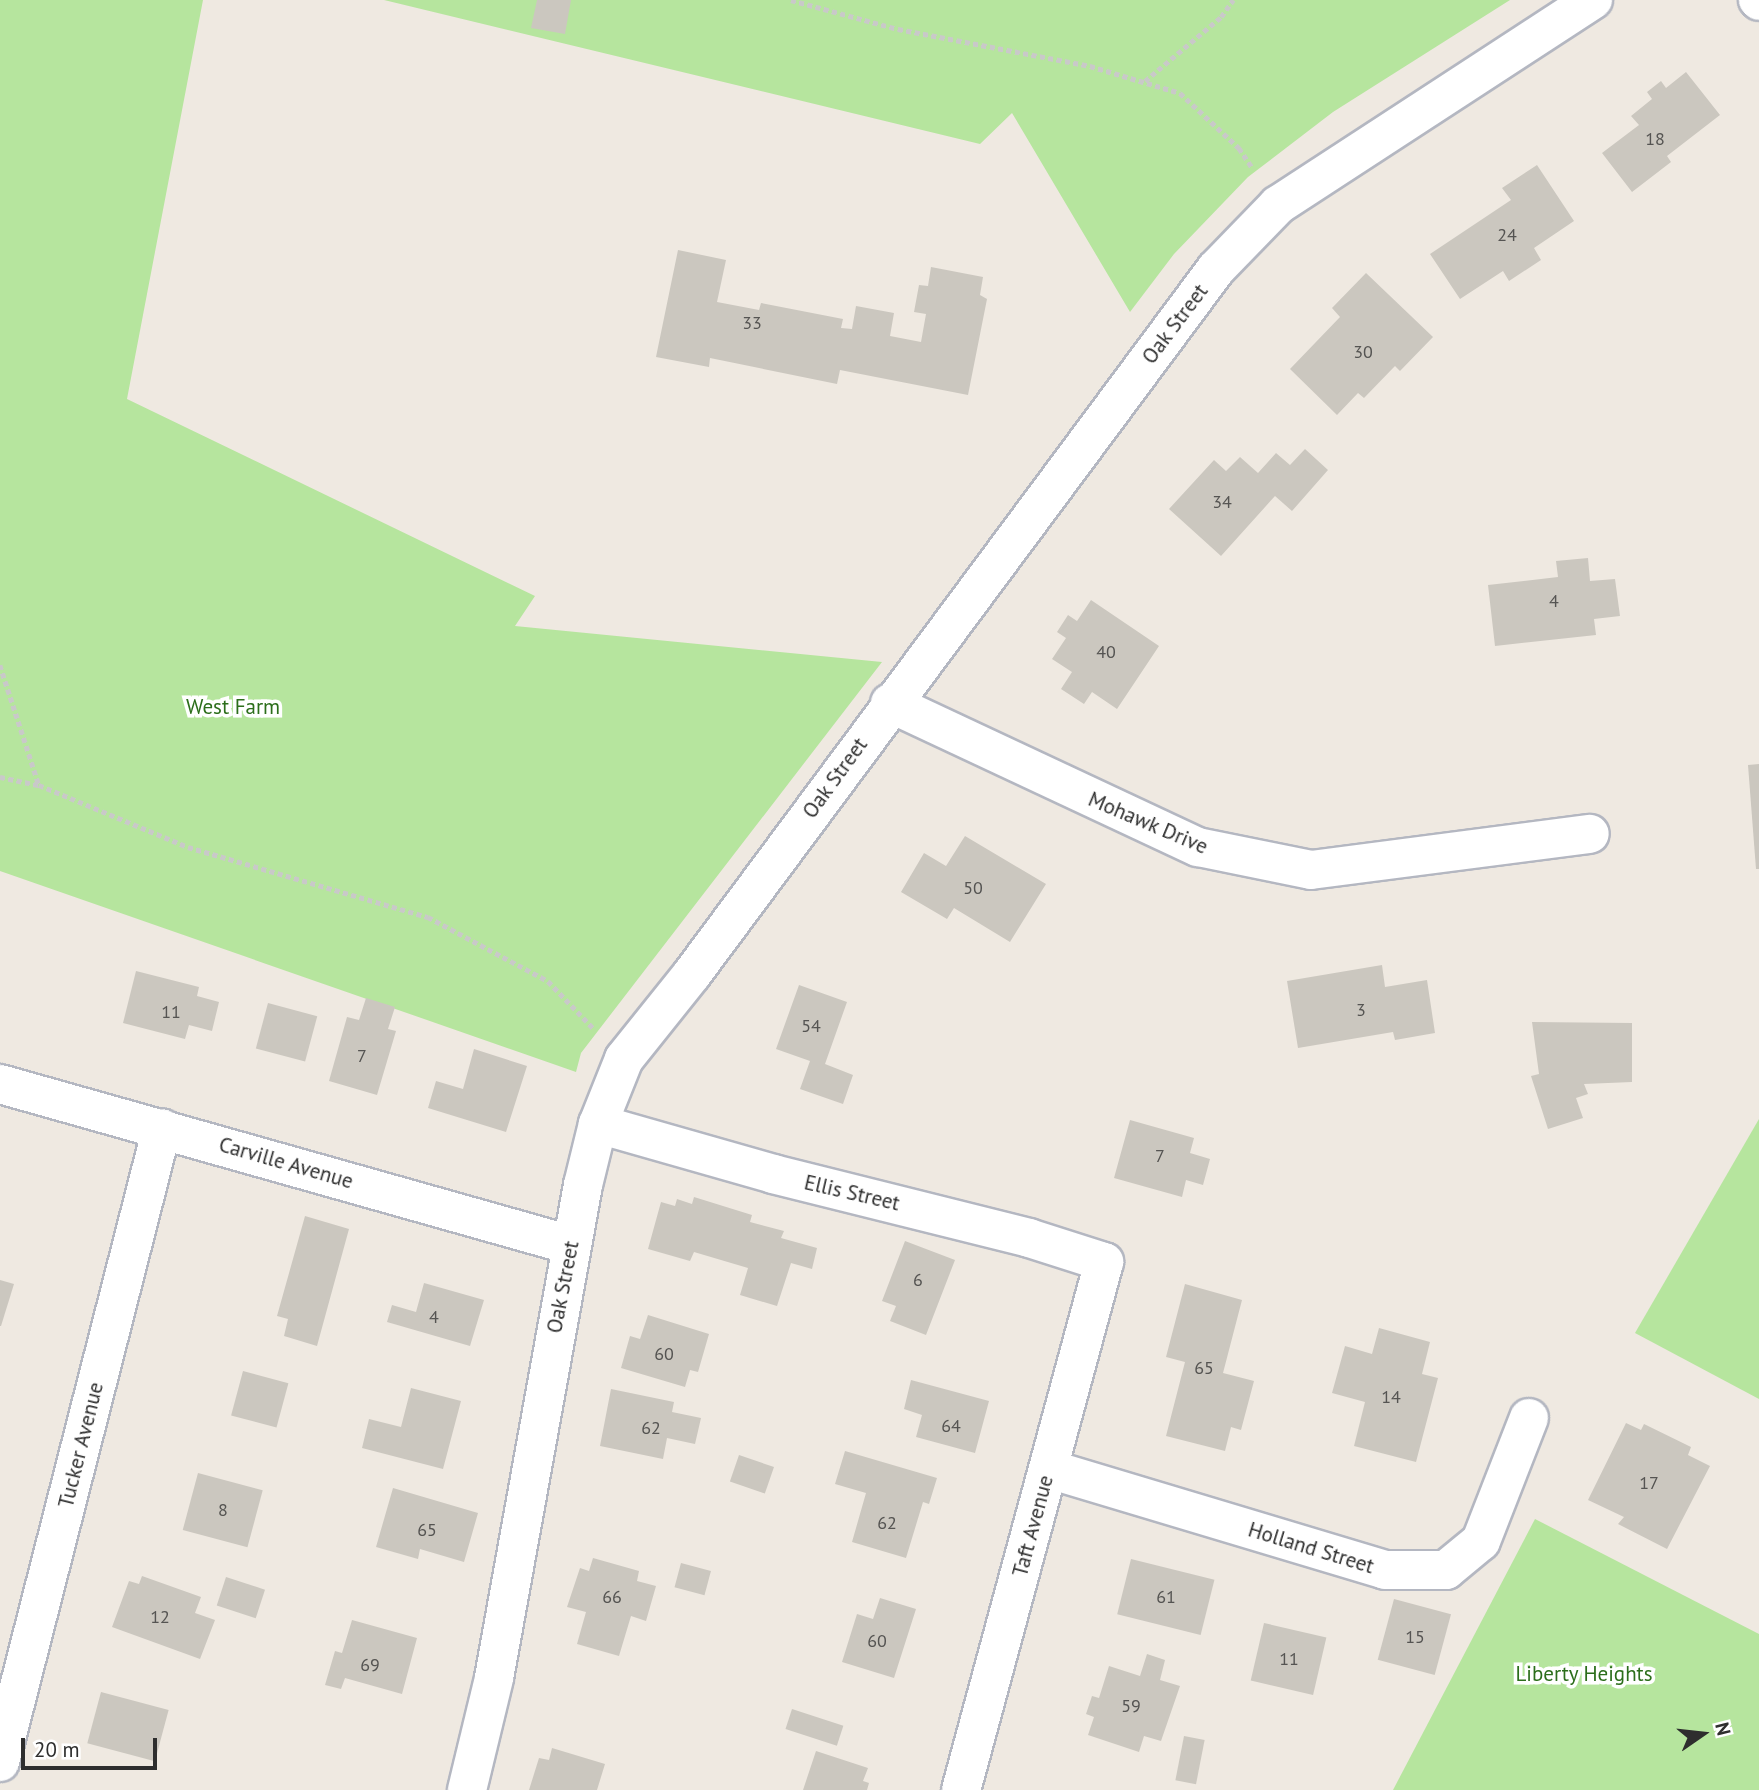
<!DOCTYPE html>
<style>
body{margin:0}
#map{position:relative;width:1759px;height:1790px;overflow:hidden;background:#efe9e1;font-family:"PT Sans",sans-serif}
div>[style]{position:absolute}
.green>*{inset:0;background:#b6e59e}
.building>*{inset:0;background:#cbc7bf;transform-origin:0 0}
.path>*{height:4.5px;margin-top:-2.25px;transform-origin:0;background:repeating-linear-gradient(90deg,#c9c9c9 0 5px,transparent 0 8.5px)}
.roads{filter:drop-shadow(2px 0 #b4b7c1) drop-shadow(-2px 0 #b4b7c1) drop-shadow(0 2px #b4b7c1) drop-shadow(0 -2px #b4b7c1)}
.street>*{height:38px;margin:-19px;padding:0 19px;transform-origin:19px;border-radius:19px;background:#fff}
span{translate:-50% -50%;white-space:nowrap;text-align:center;line-height:1.15;-webkit-text-stroke:7px #fff;paint-order:stroke}
.number-label{font-size:18px;color:#555452}
.number-label span{-webkit-text-stroke-width:0}
.street-label{font-size:21px;color:#2e2e2e}
.park-label{font-size:21px;color:#2c6e1b}
.north{position:absolute;left:1668px;top:1699px;width:70px;height:70px;-webkit-text-stroke:5px #fff;paint-order:stroke;rotate:76deg;font-size:19px;font-weight:700;line-height:28px;text-align:center;color:#2e2e2e}
.north::after{content:'';display:block;margin:auto;width:24px;height:32px;background:#2e2e2e;clip-path:polygon(50% 0,100% 100%,50% 72%,0 100%)}
.scale{position:absolute;left:21px;top:1738px;width:136px;height:32px;box-sizing:border-box;border:4px solid #2e2e2e;border-top:0;padding-left:9px;font-size:21px;line-height:24px;white-space:nowrap;color:#2e2e2e;-webkit-text-stroke:5px #fff;paint-order:stroke}
</style>
<div id="map">
<div class="green">
<i style="clip-path:polygon(0 0,203px 0,127px 399px,535px 596px,515px 626px,882px 662px,581px 1053px,576px 1072px,0 871px)"></i>
<i style="clip-path:polygon(384px 0,1510px 0,1333px 112px,1248px 177px,1174px 254px,1130px 312px,1012px 113px,980px 144px)"></i>
<i style="clip-path:polygon(1759px 1119px,1759px 1399px,1635px 1333px)"></i>
<i style="clip-path:polygon(1535px 1519px,1759px 1634px,1759px 1790px,1393px 1790px)"></i>
</div>
<div class="building">
<i style="clip-path:polygon(537px 0,571px 0,565px 34px,531px 28px)"></i>
<i style="clip-path:polygon(1686px 72px,1720px 115px,1667px 156px,1671px 162px,1632px 192px,1602px 153px,1639px 125px,1631px 116px,1652px 99px,1647px 92px,1661px 81px,1666px 88px)"></i>
<i style="clip-path:polygon(1537px 165px,1574px 221px,1534px 248px,1541px 260px,1509px 281px,1503px 271px,1460px 299px,1430px 254px,1511px 200px,1502px 188px)"></i>
<i style="clip-path:polygon(678px 250px,726px 260px,717px 302px,759px 310px,761px 303px,843px 319px,841px 328px,852px 329px,856px 306px,894px 313px,890px 336px,921px 342px,926px 314px,914px 312px,919px 285px,928px 286px,931px 267px,983px 277px,980px 295px,987px 299px,968px 395px,840px 370px,837px 384px,710px 358px,709px 367px,656px 357px)"></i>
<i style="clip-path:polygon(1366px 273px,1433px 337px,1400px 371px,1395px 366px,1364px 398px,1358px 393px,1337px 415px,1290px 369px,1340px 317px,1332px 308px)"></i>
<i style="clip-path:polygon(1305px 449px,1328px 470px,1292px 511px,1275px 496px,1221px 556px,1169px 509px,1214px 460px,1226px 471px,1240px 457px,1258px 473px,1276px 453px,1290px 465px)"></i>
<i style="clip-path:polygon(1588px 558px,1590px 581px,1615px 579px,1620px 616px,1594px 619px,1596px 635px,1495px 646px,1488px 585px,1558px 577px,1556px 561px)"></i>
<i style="clip-path:polygon(1091px 600px,1159px 646px,1117px 709px,1092px 692px,1084px 704px,1061px 689px,1072px 672px,1052px 659px,1066px 638px,1057px 632px,1068px 615px,1077px 621px)"></i>
<i style="clip-path:polygon(1759px 764px,1759px 869px,1756px 869px,1748px 765px)"></i>
<i style="clip-path:polygon(965px 836px,1046px 884px,1010px 942px,954px 908px,947px 919px,901px 892px,924px 853px,946px 866px)"></i>
<i style="clip-path:polygon(1382px 965px,1385px 987px,1427px 980px,1435px 1033px,1395px 1040px,1393px 1032px,1298px 1048px,1287px 981px)"></i>
<i style="clip-path:polygon(136px 971px,199px 987px,197px 996px,219px 1002px,212px 1031px,189px 1025px,185px 1039px,123px 1023px)"></i>
<i style="clip-path:polygon(799px 985px,847px 1002px,825px 1064px,853px 1075px,843px 1104px,800px 1089px,810px 1061px,776px 1049px)"></i>
<i style="clip-path:polygon(366px 998px,395px 1007px,388px 1029px,396px 1031px,377px 1095px,329px 1081px,347px 1017px,359px 1020px)"></i>
<i style="left:268px;top:1003px;width:51px;height:47px;rotate:15deg"></i>
<i style="clip-path:polygon(1532px 1022px,1632px 1023px,1632px 1082px,1584px 1084px,1588px 1094px,1576px 1098px,1583px 1118px,1548px 1129px,1531px 1076px,1539px 1074px)"></i>
<i style="clip-path:polygon(474px 1049px,527px 1066px,506px 1132px,428px 1108px,436px 1081px,463px 1089px)"></i>
<i style="clip-path:polygon(1130px 1120px,1194px 1138px,1190px 1153px,1210px 1159px,1203px 1185px,1186px 1180px,1182px 1197px,1114px 1178px)"></i>
<i style="clip-path:polygon(694px 1197px,752px 1215px,750px 1222px,784px 1231px,781px 1238px,817px 1248px,812px 1269px,791px 1263px,777px 1306px,740px 1295px,748px 1268px,694px 1252px,690px 1261px,648px 1249px,661px 1202px,675px 1206px,677px 1199px,692px 1204px)"></i>
<i style="clip-path:polygon(305px 1216px,349px 1229px,317px 1346px,284px 1336px,288px 1319px,277px 1316px)"></i>
<i style="clip-path:polygon(905px 1241px,955px 1260px,926px 1335px,890px 1321px,896px 1306px,882px 1301px)"></i>
<i style="clip-path:polygon(0 1280px,14px 1284px,1px 1326px,0 1326px)"></i>
<i style="clip-path:polygon(424px 1283px,484px 1300px,470px 1346px,387px 1322px,392px 1305px,416px 1312px)"></i>
<i style="clip-path:polygon(1185px 1284px,1242px 1300px,1223px 1373px,1254px 1381px,1241px 1430px,1231px 1427px,1225px 1451px,1166px 1436px,1185px 1362px,1166px 1357px)"></i>
<i style="clip-path:polygon(648px 1315px,709px 1334px,698px 1372px,690px 1370px,685px 1387px,621px 1368px,630px 1336px,640px 1339px)"></i>
<i style="clip-path:polygon(1379px 1328px,1430px 1342px,1422px 1374px,1438px 1378px,1416px 1462px,1354px 1446px,1365px 1402px,1332px 1393px,1345px 1346px,1372px 1354px)"></i>
<i style="left:243px;top:1371px;width:47px;height:46px;rotate:15deg"></i>
<i style="clip-path:polygon(911px 1380px,989px 1401px,975px 1453px,916px 1437px,922px 1415px,904px 1409px)"></i>
<i style="clip-path:polygon(411px 1388px,461px 1401px,443px 1469px,362px 1448px,369px 1419px,401px 1427px)"></i>
<i style="clip-path:polygon(611px 1389px,674px 1402px,672px 1412px,701px 1418px,695px 1444px,667px 1438px,663px 1459px,600px 1446px)"></i>
<i style="clip-path:polygon(1626px 1423px,1641px 1430px,1644px 1424px,1691px 1447px,1688px 1455px,1710px 1466px,1667px 1549px,1618px 1524px,1624px 1517px,1588px 1500px)"></i>
<i style="clip-path:polygon(845px 1451px,937px 1478px,929px 1504px,923px 1502px,906px 1558px,852px 1542px,866px 1493px,835px 1484px)"></i>
<i style="left:739px;top:1455px;width:37px;height:28px;rotate:19deg"></i>
<i style="left:198px;top:1473px;width:67px;height:59px;rotate:15deg"></i>
<i style="clip-path:polygon(393px 1488px,478px 1513px,464px 1562px,420px 1549px,418px 1559px,376px 1547px)"></i>
<i style="clip-path:polygon(593px 1558px,639px 1571px,637px 1581px,656px 1586px,646px 1621px,631px 1616px,619px 1656px,577px 1644px,586px 1612px,567px 1607px,580px 1568px,589px 1571px)"></i>
<i style="left:1131px;top:1559px;width:86px;height:57px;rotate:14deg"></i>
<i style="left:681px;top:1563px;width:31px;height:25px;rotate:15deg"></i>
<i style="clip-path:polygon(142px 1576px,201px 1597px,195px 1613px,215px 1620px,200px 1659px,112px 1627px,129px 1581px,139px 1584px)"></i>
<i style="left:226px;top:1577px;width:41px;height:30px;rotate:18deg"></i>
<i style="clip-path:polygon(880px 1598px,916px 1609px,894px 1678px,842px 1662px,857px 1614px,873px 1619px)"></i>
<i style="left:1394px;top:1599px;width:59px;height:63px;rotate:15deg"></i>
<i style="clip-path:polygon(352px 1620px,417px 1638px,402px 1694px,345px 1678px,341px 1689px,325px 1685px,335px 1651px,342px 1653px)"></i>
<i style="left:1264px;top:1623px;width:64px;height:59px;rotate:13deg"></i>
<i style="clip-path:polygon(1147px 1654px,1165px 1660px,1160px 1680px,1180px 1686px,1161px 1741px,1144px 1736px,1139px 1752px,1088px 1735px,1094px 1717px,1086px 1714px,1092px 1696px,1099px 1698px,1109px 1666px,1140px 1676px)"></i>
<i style="left:101px;top:1692px;width:70px;height:53px;rotate:15deg"></i>
<i style="left:792px;top:1709px;width:54px;height:21px;rotate:18deg"></i>
<i style="left:1184px;top:1736px;width:21px;height:45px;rotate:11deg"></i>
<i style="clip-path:polygon(552px 1748px,605px 1764px,597px 1790px,529px 1790px,539px 1758px,549px 1760px)"></i>
<i style="clip-path:polygon(816px 1751px,868px 1768px,863px 1781px,869px 1783px,867px 1790px,803px 1790px)"></i>
</div>
<div class="path">
<i style="left:791px;top:0;width:111px;rotate:15.2deg"></i>
<i style="left:898px;top:29px;width:196px;rotate:10.9deg"></i>
<i style="left:1090px;top:66px;width:94px;rotate:16.7deg"></i>
<i style="left:1180px;top:93px;width:81px;rotate:43deg"></i>
<i style="left:1239px;top:148px;width:25px;rotate:56deg"></i>
<i style="left:1145px;top:81px;width:99px;rotate:-40.1deg"></i>
<i style="left:1221px;top:17px;width:21px;rotate:-55deg"></i>
<i style="left:0;top:665px;width:126px;rotate:72deg"></i>
<i style="left:39px;top:785px;width:161px;rotate:22.6deg"></i>
<i style="left:188px;top:847px;width:250px;rotate:16.3deg"></i>
<i style="left:428px;top:917px;width:136px;rotate:28.1deg"></i>
<i style="left:548px;top:981px;width:68px;rotate:46.2deg"></i>
<i style="left:0;top:777px;width:40px;rotate:12deg"></i>
</div>
<div class="roads">
<div class="street">
<i style="left:1758px;top:0;width:1px;rotate:45deg"></i>
<i style="left:890px;top:703px;width:340px;rotate:25.1deg"></i>
<i style="left:1198px;top:847px;width:115px;rotate:11.5deg"></i>
<i style="left:1311px;top:870px;width:281px;rotate:-7.4deg"></i>
<i style="left:0;top:1084px;width:593px;rotate:15.75deg"></i>
<i style="left:598px;top:1124px;width:182px;rotate:15.9deg"></i>
<i style="left:773px;top:1174px;width:264px;rotate:14deg"></i>
<i style="left:1029px;top:1238px;width:79px;rotate:17.7deg"></i>
<i style="left:1104px;top:1262px;width:547px;rotate:105.15deg"></i>
<i style="left:1049px;top:1469px;width:351px;rotate:16.7deg"></i>
<i style="left:1385px;top:1570px;width:61px"></i>
<i style="left:1446px;top:1570px;width:45px;rotate:-39.6deg"></i>
<i style="left:1481px;top:1541px;width:132px;rotate:-68.7deg"></i>
<i style="left:0;top:1762px;width:654px;rotate:-75.67deg"></i>
<i style="left:467px;top:1790px;width:115px;rotate:-76.4deg"></i>
<i style="left:494px;top:1678px;width:501px;rotate:-79.77deg"></i>
<i style="left:583px;top:1185px;width:63px;rotate:-76.2deg"></i>
<i style="left:598px;top:1124px;width:70px;rotate:-68.2deg"></i>
<i style="left:624px;top:1059px;width:109px;rotate:-51.3deg"></i>
<i style="left:692px;top:974px;width:878px;rotate:-53.38deg"></i>
<i style="left:1216px;top:269px;width:89px;rotate:-45.9deg"></i>
<i style="left:1278px;top:205px;width:376px;rotate:-33.1deg"></i>
</div>
</div>
<div class="number-label">
<span style="left:1655px;top:139px">18</span>
<span style="left:1507px;top:235px">24</span>
<span style="left:752px;top:323px">33</span>
<span style="left:1363px;top:352px">30</span>
<span style="left:1222px;top:502px">34</span>
<span style="left:1554px;top:601px">4</span>
<span style="left:1106px;top:652px">40</span>
<span style="left:973px;top:888px">50</span>
<span style="left:1361px;top:1010px">3</span>
<span style="left:171px;top:1012px">11</span>
<span style="left:811px;top:1026px">54</span>
<span style="left:362px;top:1056px">7</span>
<span style="left:1160px;top:1156px">7</span>
<span style="left:918px;top:1280px">6</span>
<span style="left:434px;top:1317px">4</span>
<span style="left:664px;top:1354px">60</span>
<span style="left:1204px;top:1368px">65</span>
<span style="left:1391px;top:1397px">14</span>
<span style="left:951px;top:1426px">64</span>
<span style="left:651px;top:1428px">62</span>
<span style="left:1649px;top:1483px">17</span>
<span style="left:223px;top:1510px">8</span>
<span style="left:887px;top:1523px">62</span>
<span style="left:427px;top:1530px">65</span>
<span style="left:612px;top:1597px">66</span>
<span style="left:1166px;top:1597px">61</span>
<span style="left:160px;top:1617px">12</span>
<span style="left:1415px;top:1637px">15</span>
<span style="left:877px;top:1641px">60</span>
<span style="left:1289px;top:1659px">11</span>
<span style="left:370px;top:1665px">69</span>
<span style="left:1131px;top:1706px">59</span>
</div>
<div class="street-label">
<span style="left:1175px;top:324px;rotate:-53deg">Oak Street</span>
<span style="left:835px;top:778px;rotate:-54deg">Oak Street</span>
<span style="left:1148px;top:823px;rotate:23deg">Mohawk Drive</span>
<span style="left:286px;top:1163px;rotate:16deg">Carville Avenue</span>
<span style="left:852px;top:1193px;rotate:13deg">Ellis Street</span>
<span style="left:563px;top:1287px;rotate:-79deg">Oak Street</span>
<span style="left:81px;top:1445px;rotate:-76deg">Tucker Avenue</span>
<span style="left:1033px;top:1526px;rotate:-75deg">Taft Avenue</span>
<span style="left:1311px;top:1548px;rotate:17deg">Holland Street</span>
</div>
<div class="park-label">
<span style="left:233px;top:707px">West Farm</span>
<span style="left:1584px;top:1674px">Liberty Heights</span>
</div>
<div class="north">N</div>
<div class="scale">20 m</div>
</div>
